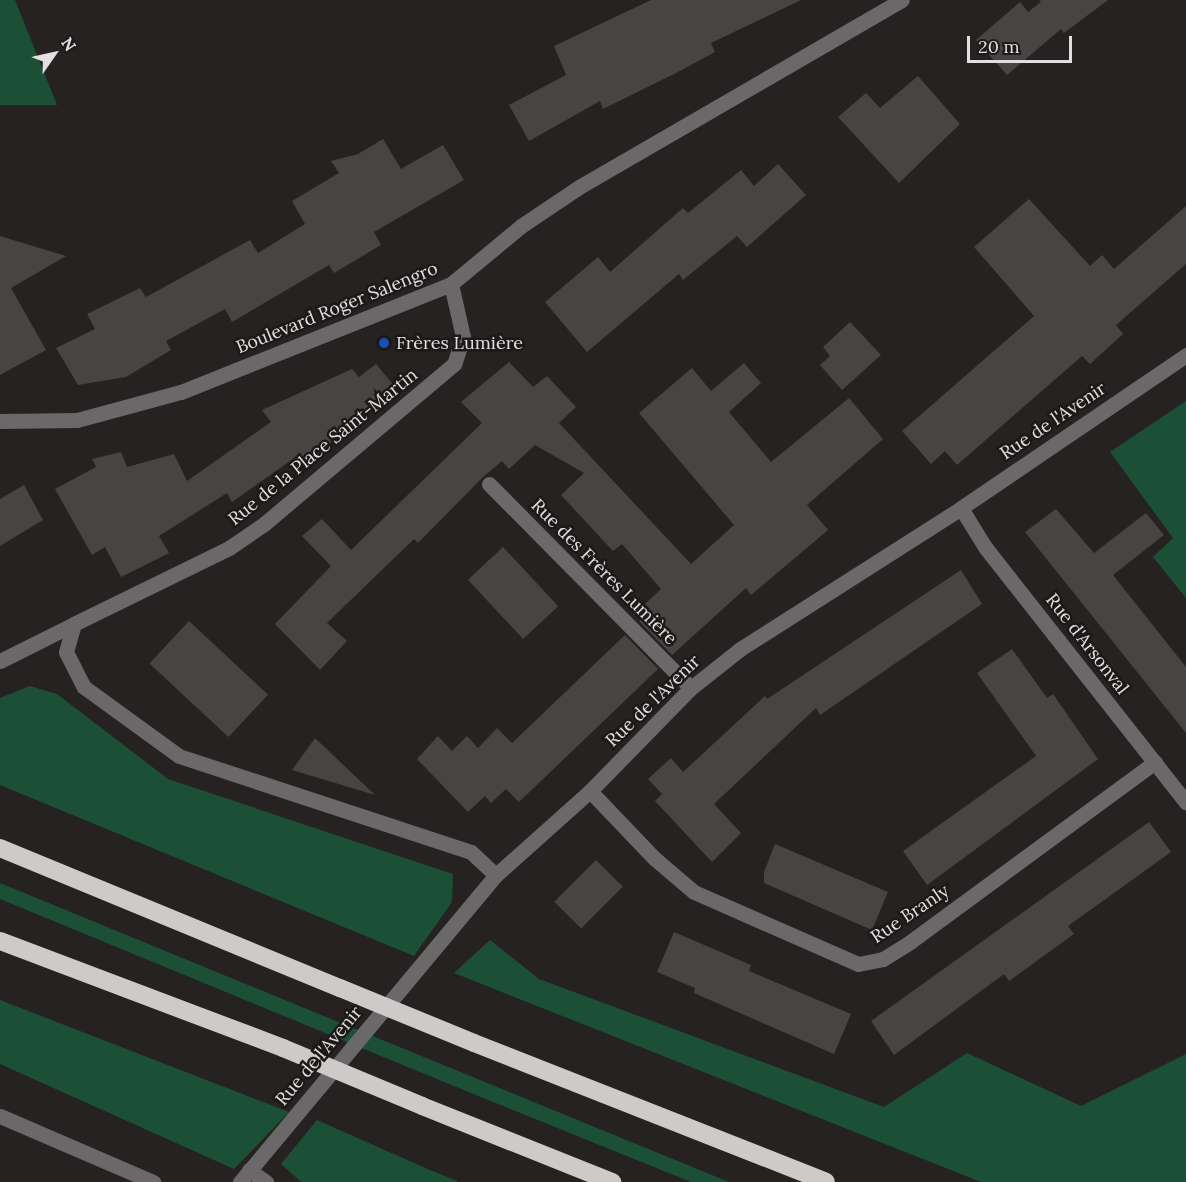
<!DOCTYPE html>
<html>
<head>
<meta charset="utf-8">
<style>
	body { margin:0 }
	#map { position:relative; width:1186px; height:1182px; overflow:hidden; background:#252221; font-family:Lora,serif }
	div>[style] { position:absolute }
	[style*='--x'] { left:calc(var(--x)*1px); top:calc(var(--y)*1px); width:calc(var(--w)*1px); rotate:calc(var(--a)*1deg) }
	.green>* { inset:0; background:#1b5036 }
	.building>* { inset:0; background:#474543; transform-origin:0 0 }
	.minor>* { height:15px; margin:-7.5px; padding:0 7.5px; transform-origin:7.5px; border-radius:7.5px; background:#6a6868 }
	.highway>* { height:18px; margin:-9px; padding:0 9px; transform-origin:9px; border-radius:9px; background:#cecaca }
	.highway-bridge>* { height:18px; margin:-9px; padding:0 9px; transform-origin:9px; border-radius:9px; background:#cecaca }
	.dots>* { width:16px; height:16px; translate:-50% -50%; box-sizing:border-box; border:3px solid #1c1918; border-radius:50% }
	span { translate:-50% -50%; white-space:nowrap; text-align:center; line-height:1.15; -webkit-text-stroke:5px #1c1918; paint-order:stroke }
	.street-label { font-size:18px; color:#e1dfdf }
	.poi-label { font-size:18px; color:#e1dfdf }
	.left { translate:0 -50%; text-align:left }
	.north { position:absolute; left:24px; top:24px; width:60px; height:60px; -webkit-text-stroke:4px #1c1918; paint-order:stroke; rotate:56deg; font-size:16px; font-weight:700; line-height:24px; text-align:center; color:#e1dfdf }
	.north::after { content:''; display:block; margin:auto; width:21px; height:27px; background:#e1dfdf; clip-path:polygon(50% 0,100% 100%,50% 72%,0 100%) }
	.scale { position:absolute; left:967px; top:36px; width:105px; height:27px; box-sizing:border-box; border:3px solid #e1dfdf; border-top:0; padding-left:8px; font-size:18px; line-height:21px; white-space:nowrap; color:#e1dfdf; -webkit-text-stroke:4px #1c1918; paint-order:stroke }
</style>
</head>
<body>
<div id="map">
	<div class="green">
		<div style="clip-path:polygon(0 0,15px 0,57px 105px,0 105px)"></div>
		<div style="clip-path:polygon(1186px 401px,1186px 598px,1153px 557px,1173px 538px,1110px 452px)"></div>
		<div style="clip-path:polygon(30px 686px,57px 694px,168px 779px,453px 874px,452px 902px,414px 956px,0 785px,0 698px)"></div>
		<div style="clip-path:polygon(0 883px,297px 1005px,729px 1182px,691px 1182px,466px 1091px,0 899px)"></div>
		<div style="clip-path:polygon(490px 940px,539px 979px,884px 1107px,967px 1053px,1081px 1106px,1186px 1054px,1186px 1182px,981px 1182px,454px 973px)"></div>
		<div style="clip-path:polygon(0 1000px,289px 1112px,234px 1169px,0 1064px)"></div>
		<div style="clip-path:polygon(317px 1120px,423px 1167px,459px 1182px,301px 1182px,281px 1164px)"></div>
	</div>
	<div class="building">
		<div style="clip-path:polygon(651px 0,801px 0,711px 43px,715px 52px,680px 71px,603px 109px,600px 101px,529px 141px,509px 105px,566px 75px,554px 46px)"></div>
		<div style="clip-path:polygon(1039px 0,1108px 0,1064px 33px,1061px 29px,1007px 75px,976px 40px,1020px 2px,1028px 12px,1041px 2px)"></div>
		<div style="clip-path:polygon(918px 76px,960px 124px,899px 183px,838px 117px,866px 93px,880px 108px)"></div>
		<div style="clip-path:polygon(383px 139px,401px 169px,443px 145px,464px 180px,374px 232px,381px 245px,334px 273px,329px 265px,232px 322px,225px 309px,166px 341px,171px 350px,126px 377px,78px 385px,56px 348px,95px 329px,87px 314px,140px 288px,146px 297px,250px 240px,258px 253px,305px 224px,292px 201px,339px 173px,331px 161px,358px 154px)"></div>
		<div style="clip-path:polygon(778px 164px,806px 195px,747px 247px,737px 236px,683px 280px,679px 274px,587px 352px,545px 302px,598px 257px,610px 272px,683px 208px,688px 213px,741px 170px,754px 186px)"></div>
		<div style="clip-path:polygon(1029px 199px,1090px 266px,1102px 255px,1114px 269px,1186px 206px,1186px 264px,1116px 325px,1123px 334px,1090px 364px,1082px 356px,957px 465px,945px 451px,931px 464px,902px 431px,1034px 316px,974px 247px)"></div>
		<div style="clip-path:polygon(0 236px,66px 256px,11px 288px,46px 350px,0 375px)"></div>
		<div style="clip-path:polygon(850px 322px,881px 355px,842px 390px,820px 365px,830px 356px,823px 347px)"></div>
		<div style="clip-path:polygon(509px 362px,533px 387px,547px 376px,576px 407px,559px 423px,691px 564px,734px 525px,639px 413px,692px 368px,711px 391px,744px 363px,761px 383px,729px 412px,771px 462px,849px 398px,883px 439px,807px 505px,828px 530px,751px 595px,746px 588px,672px 655px,639px 621px,651px 610px,645px 604px,661px 589px,622px 544px,613px 551px,561px 495px,584px 473px,535px 445px,509px 469px,502px 461px,483px 477px,418px 543px,414px 539px,327px 623px,347px 641px,320px 670px,275px 624px,331px 566px,302px 536px,322px 519px,351px 550px,482px 423px,461px 402px)"></div>
		<div style="clip-path:polygon(376px 364px,396px 388px,304px 466px,297px 456px,232px 502px,227px 493px,159px 536px,169px 553px,121px 577px,105px 547px,92px 555px,55px 489px,96px 467px,92px 459px,121px 452px,127px 467px,174px 454px,187px 481px,271px 422px,262px 410px,352px 369px,359px 377px)"></div>
		<div style="clip-path:polygon(24px 485px,43px 520px,0 546px,0 499px)"></div>
		<div style="clip-path:polygon(1056px 509px,1094px 553px,1146px 513px,1164px 535px,1113px 575px,1186px 667px,1186px 733px,1025px 532px)"></div>
		<div style="left:503px;top:547px;width:81px;height:48px;rotate:47deg"></div>
		<div style="clip-path:polygon(961px 570px,982px 604px,820px 715px,816px 708px,714px 804px,741px 833px,712px 862px,655px 801px,662px 794px,648px 779px,671px 758px,683px 772px,765px 696px,767px 699px)"></div>
		<div style="left:189px;top:621px;width:108px;height:58px;rotate:43deg"></div>
		<div style="clip-path:polygon(625px 635px,658px 669px,519px 802px,506px 789px,491px 803px,485px 796px,468px 812px,417px 759px,438px 736px,452px 751px,467px 736px,478px 748px,497px 728px,512px 743px)"></div>
		<div style="clip-path:polygon(1012px 649px,1047px 698px,1053px 694px,1098px 759px,927px 885px,903px 851px,1036px 756px,977px 673px)"></div>
		<div style="clip-path:polygon(315px 738px,375px 795px,292px 770px)"></div>
		<div style="clip-path:polygon(1149px 822px,1171px 852px,1068px 926px,1074px 934px,1009px 981px,1004px 974px,894px 1055px,871px 1021px)"></div>
		<div style="clip-path:polygon(775px 844px,888px 892px,872px 930px,764px 883px,764px 872px)"></div>
		<div style="left:596px;top:860px;width:38px;height:59px;rotate:45deg"></div>
		<div style="clip-path:polygon(674px 932px,751px 965px,749px 971px,851px 1014px,834px 1054px,694px 993px,695px 988px,657px 972px)"></div>
	</div>
	<div class="minor">
		<div style="--x:451;--y:284;--w:54;--a:77.2"></div>
		<div style="--x:463;--y:337;--w:28;--a:108"></div>
		<div style="--x:454;--y:364;--w:248;--a:139.9"></div>
		<div style="--x:264;--y:524;--w:42;--a:145.6"></div>
		<div style="--x:229;--y:548;--w:173;--a:153.9"></div>
		<div style="--x:74;--y:624;--w:29;--a:106"></div>
		<div style="--x:66;--y:652;--w:39;--a:63"></div>
		<div style="--x:84;--y:687;--w:117;--a:36"></div>
		<div style="--x:179;--y:756;--w:307;--a:18.2"></div>
		<div style="--x:471;--y:852;--w:34;--a:43"></div>
		<div style="--x:0;--y:421;--w:77;--a:-0.7"></div>
		<div style="--x:77;--y:420;--w:108;--a:-15.1"></div>
		<div style="--x:181;--y:392;--w:291;--a:-21.8"></div>
		<div style="--x:451;--y:284;--w:91;--a:-39.6"></div>
		<div style="--x:521;--y:226;--w:70;--a:-33.9"></div>
		<div style="--x:579;--y:187;--w:373;--a:-30.1"></div>
		<div style="--x:489;--y:484;--w:287;--a:45.3"></div>
		<div style="--x:961;--y:508;--w:46;--a:58.4"></div>
		<div style="--x:985;--y:547;--w:325;--a:51.8"></div>
		<div style="--x:0;--y:661;--w:83;--a:-26.6"></div>
		<div style="--x:590;--y:791;--w:93;--a:46.3"></div>
		<div style="--x:654;--y:858;--w:52;--a:40.4"></div>
		<div style="--x:694;--y:892;--w:179;--a:23.7"></div>
		<div style="--x:858;--y:964;--w:25;--a:-11"></div>
		<div style="--x:883;--y:959;--w:32;--a:-32"></div>
		<div style="--x:910;--y:942;--w:304;--a:-36.3"></div>
		<div style="--x:0;--y:1116;--w:167;--a:23.3"></div>
		<div style="--x:249;--y:1170;--w:21;--a:35"></div>
		<div style="--x:240;--y:1182;--w:400;--a:-50.2"></div>
		<div style="--x:496;--y:875;--w:126;--a:-41.8"></div>
		<div style="--x:590;--y:791;--w:144;--a:-45.6"></div>
		<div style="--x:691;--y:688;--w:63;--a:-38.5"></div>
		<div style="--x:740;--y:649;--w:262;--a:-32.5"></div>
		<div style="--x:961;--y:508;--w:272;--a:-34.2"></div>
	</div>
	<div class="highway">
		<div style="--x:0;--y:848;--w:368;--a:22.4"></div>
		<div style="--x:0;--y:941;--w:303;--a:20.7"></div>
		<div style="--x:474;--y:1043;--w:378;--a:21.5"></div>
		<div style="--x:422;--y:1106;--w:205;--a:21.8"></div>
	</div>
	<div class="highway-bridge">
		<div style="--x:340;--y:988;--w:145;--a:22.3"></div>
		<div style="--x:283;--y:1048;--w:151;--a:22.6"></div>
	</div>
	<div class="dots">
		<div style="left:384px;top:343px;background:#1a4fb4"></div>
	</div>
	<div class="street-label">
		<span style="left:337px;top:308px;rotate:-22deg">Boulevard Roger Salengro</span>
		<span style="left:1053px;top:421px;rotate:-34deg">Rue de l'Avenir</span>
		<span style="left:323px;top:447px;rotate:-39deg">Rue de la Place Saint-Martin</span>
		<span style="left:604px;top:572px;rotate:45deg">Rue des Frères Lumière</span>
		<span style="left:1087px;top:644px;rotate:52deg">Rue d'Arsonval</span>
		<span style="left:653px;top:701px;rotate:-44deg">Rue de l'Avenir</span>
		<span style="left:910px;top:914px;rotate:-34deg">Rue Branly</span>
		<span style="left:319px;top:1056px;rotate:-50deg">Rue de l'Avenir</span>
	</div>
	<div class="poi-label">
		<span class="left" style="left:396px;top:343px">Frères Lumière</span>
	</div>
	<div class="north">N</div>
	<div class="scale">20 m</div>
</div>
</body>
</html>
